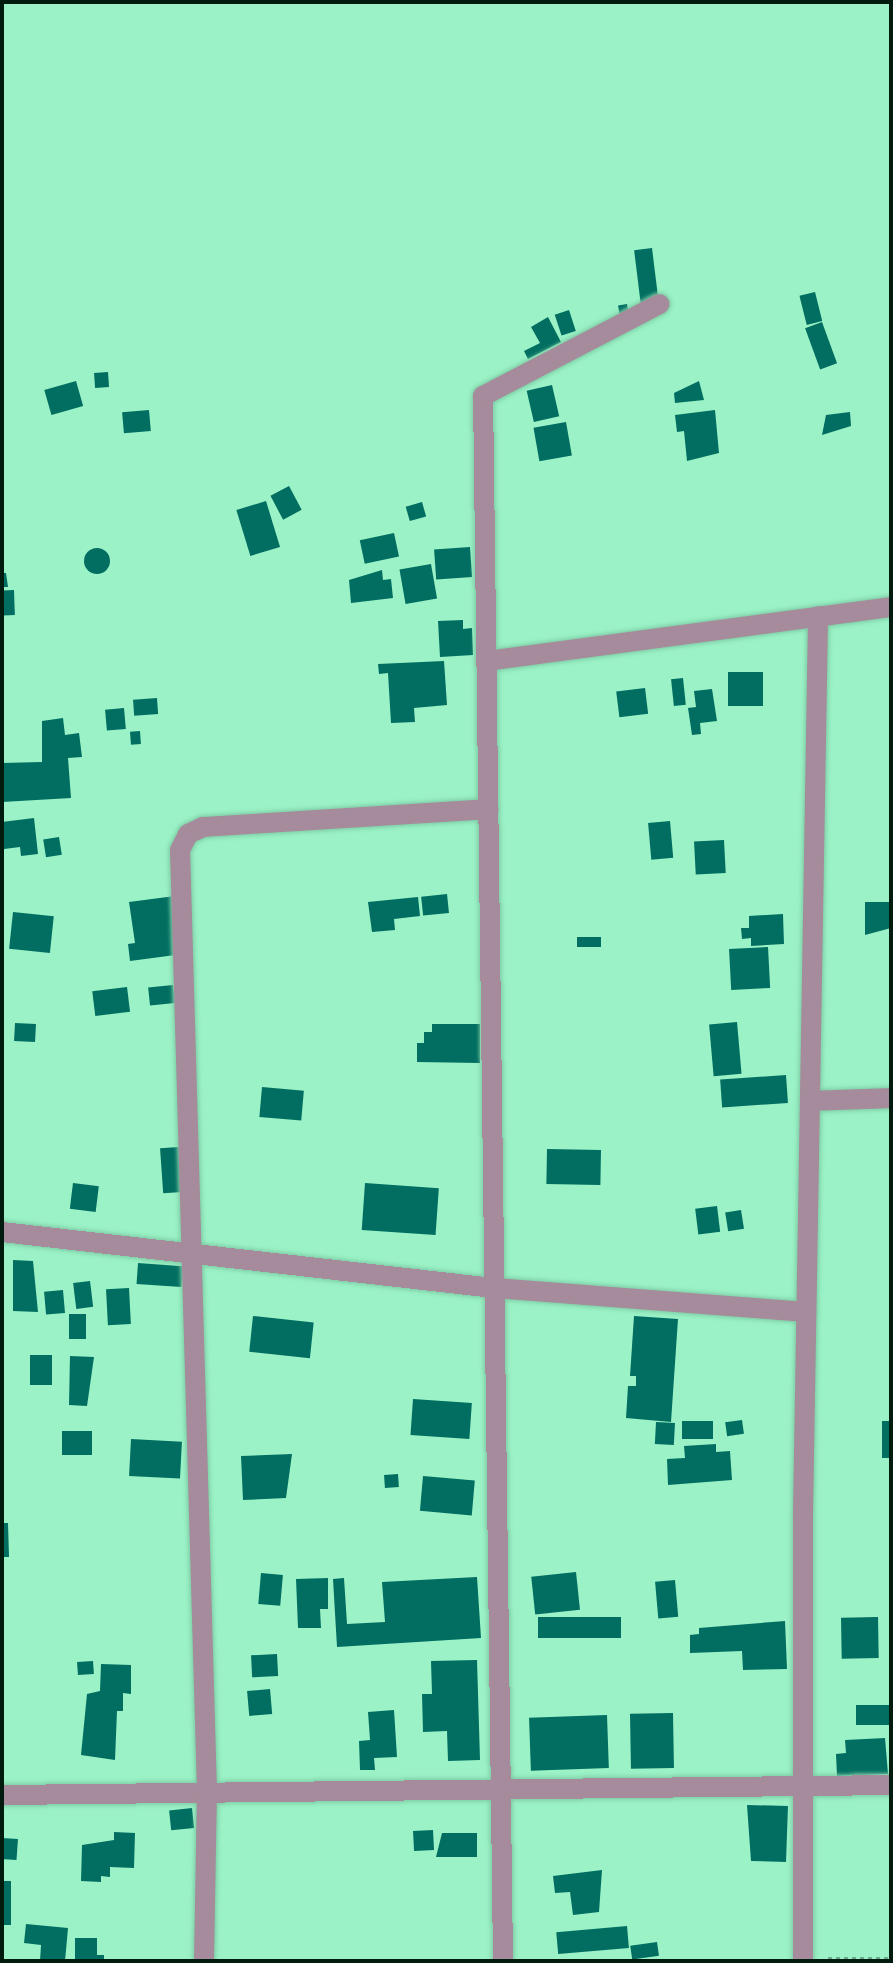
<!DOCTYPE html>
<html>
<head>
<meta charset="utf-8">
<style>
	body { margin:0 }
	#map { position:relative; width:893px; height:1963px; overflow:hidden; background:#9bf2c6; font-family:Lato,sans-serif }
	div>[style] { position:absolute }
	[style*='--x'] { left:calc(var(--x)*1px); top:calc(var(--y)*1px); width:calc(var(--w)*1px); rotate:calc(var(--a)*1deg) }
	.building>* { inset:0; background:#016e61; transform-origin:0 0 }
	.round { border-radius:50% }
	.path>* { height:5px; margin-top:-2.5px; transform-origin:0; background:repeating-linear-gradient(90deg,#68ab8a 0 4px,transparent 0 8px) }
	.roads { filter:drop-shadow(0 0 2px #7fcba5) drop-shadow(0 0 2px #7fcba5) }
	.minor>* { height:20px; margin:-10px; padding:0 10px; transform-origin:10px; border-radius:10px; background:#a58b9b }
	span { translate:-50% -50%; white-space:nowrap; text-align:center; line-height:1.15; -webkit-text-stroke:8px #f7fffa; paint-order:stroke }
	.frame { position:absolute; inset:0; border:4px solid #011b0f; pointer-events:none }
</style>
</head>
<body>
<div id="map">
	<div class="building">
		<div style="left:652px;top:248px;width:54px;height:18px;rotate:83deg"></div>
		<div style="left:815px;top:292px;width:30px;height:16px;rotate:76deg"></div>
		<div style="left:627px;top:304px;width:13px;height:9px;rotate:81deg"></div>
		<div style="left:569px;top:310px;width:22px;height:15px;rotate:72deg"></div>
		<div style="clip-path:polygon(548px 317px,561px 342px,528px 359px,524px 351px,540px 343px,531px 327px)"></div>
		<div style="left:822px;top:322px;width:44px;height:18px;rotate:70deg"></div>
		<div style="left:108px;top:372px;width:15px;height:14px;rotate:86deg"></div>
		<div style="left:76px;top:381px;width:26px;height:33px;rotate:74deg"></div>
		<div style="clip-path:polygon(699px 381px,704px 400px,675px 403px,674px 393px)"></div>
		<div style="left:552px;top:385px;width:32px;height:26px;rotate:77deg"></div>
		<div style="left:149px;top:410px;width:21px;height:27px;rotate:85deg"></div>
		<div style="clip-path:polygon(715px 410px,719px 453px,687px 461px,684px 431px,677px 432px,675px 415px)"></div>
		<div style="clip-path:polygon(850px 412px,851px 426px,822px 435px,826px 415px)"></div>
		<div style="left:566px;top:422px;width:34px;height:33px;rotate:80deg"></div>
		<div style="left:289px;top:486px;width:27px;height:21px;rotate:62deg"></div>
		<div style="left:266px;top:501px;width:48px;height:31px;rotate:73deg"></div>
		<div style="left:422px;top:502px;width:15px;height:17px;rotate:74deg"></div>
		<div style="left:394px;top:533px;width:24px;height:35px;rotate:78deg"></div>
		<div style="left:470px;top:547px;width:30px;height:36px;rotate:86deg"></div>
		<div class="round" style="left:84px;top:548px;width:26px;height:26px"></div>
		<div style="left:431px;top:564px;width:35px;height:32px;rotate:80deg"></div>
		<div style="clip-path:polygon(382px 570px,383px 580px,391px 579px,393px 598px,351px 603px,349px 580px)"></div>
		<div style="clip-path:polygon(2px 573px,6px 573px,8px 587px,2px 587px)"></div>
		<div style="left:14px;top:590px;width:25px;height:12px;rotate:88deg"></div>
		<div style="clip-path:polygon(463px 620px,463px 629px,472px 628px,473px 655px,440px 657px,438px 621px)"></div>
		<div style="clip-path:polygon(444px 661px,447px 705px,414px 708px,415px 722px,391px 723px,388px 673px,379px 674px,378px 664px)"></div>
		<div style="left:728px;top:672px;width:35px;height:34px"></div>
		<div style="left:683px;top:678px;width:27px;height:12px;rotate:84deg"></div>
		<div style="left:645px;top:688px;width:26px;height:29px;rotate:83deg"></div>
		<div style="clip-path:polygon(712px 689px,717px 721px,700px 723px,701px 734px,692px 735px,688px 708px,696px 707px,694px 691px)"></div>
		<div style="left:157px;top:698px;width:16px;height:24px;rotate:86deg"></div>
		<div style="left:124px;top:708px;width:21px;height:19px;rotate:85deg"></div>
		<div style="clip-path:polygon(63px 718px,65px 735px,79px 733px,82px 757px,68px 758px,71px 798px,2px 802px,2px 763px,42px 762px,42px 721px)"></div>
		<div style="left:140px;top:731px;width:13px;height:10px;rotate:86deg"></div>
		<div style="clip-path:polygon(34px 818px,38px 854px,21px 856px,20px 847px,4px 849px,2px 822px)"></div>
		<div style="left:670px;top:821px;width:37px;height:22px;rotate:85deg"></div>
		<div style="left:59px;top:837px;width:18px;height:16px;rotate:81deg"></div>
		<div style="left:724px;top:840px;width:33px;height:30px;rotate:87deg"></div>
		<div style="left:447px;top:894px;width:19px;height:26px;rotate:84deg"></div>
		<div style="clip-path:polygon(175px 896px,183px 954px,130px 961px,128px 944px,135px 943px,129px 902px)"></div>
		<div style="clip-path:polygon(418px 897px,420px 916px,394px 919px,395px 930px,372px 932px,368px 902px)"></div>
		<div style="clip-path:polygon(865px 902px,891px 902px,891px 928px,865px 935px)"></div>
		<div style="left:13px;top:912px;width:41px;height:37px;rotate:6deg"></div>
		<div style="clip-path:polygon(783px 914px,784px 944px,751px 946px,751px 938px,742px 939px,741px 928px,749px 928px,749px 916px)"></div>
		<div style="left:601px;top:937px;width:10px;height:24px;rotate:90deg"></div>
		<div style="left:768px;top:947px;width:41px;height:39px;rotate:87deg"></div>
		<div style="left:173px;top:985px;width:18px;height:25px;rotate:84deg"></div>
		<div style="left:127px;top:987px;width:25px;height:35px;rotate:83deg"></div>
		<div style="left:737px;top:1022px;width:52px;height:28px;rotate:85deg"></div>
		<div style="left:15px;top:1023px;width:21px;height:18px;rotate:3deg"></div>
		<div style="clip-path:polygon(432px 1024px,480px 1024px,480px 1063px,417px 1062px,417px 1043px,424px 1043px,424px 1032px,432px 1032px)"></div>
		<div style="left:786px;top:1075px;width:28px;height:66px;rotate:86deg"></div>
		<div style="left:262px;top:1087px;width:42px;height:30px;rotate:5deg"></div>
		<div style="left:179px;top:1147px;width:45px;height:19px;rotate:86deg"></div>
		<div style="left:547px;top:1149px;width:54px;height:35px;rotate:1deg"></div>
		<div style="left:73px;top:1183px;width:26px;height:26px;rotate:7deg"></div>
		<div style="left:365px;top:1183px;width:74px;height:47px;rotate:4deg"></div>
		<div style="left:717px;top:1206px;width:26px;height:22px;rotate:83deg"></div>
		<div style="left:741px;top:1210px;width:19px;height:16px;rotate:81deg"></div>
		<div style="clip-path:polygon(13px 1260px,33px 1261px,38px 1312px,13px 1311px)"></div>
		<div style="left:138px;top:1263px;width:45px;height:21px;rotate:4deg"></div>
		<div style="left:90px;top:1281px;width:26px;height:17px;rotate:83deg"></div>
		<div style="left:129px;top:1288px;width:36px;height:23px;rotate:87deg"></div>
		<div style="left:63px;top:1290px;width:23px;height:19px;rotate:85deg"></div>
		<div style="left:69px;top:1314px;width:17px;height:25px"></div>
		<div style="left:253px;top:1316px;width:61px;height:36px;rotate:6deg"></div>
		<div style="clip-path:polygon(634px 1316px,678px 1319px,671px 1422px,626px 1418px,628px 1386px,636px 1386px,636px 1376px,630px 1376px)"></div>
		<div style="left:30px;top:1355px;width:22px;height:30px"></div>
		<div style="clip-path:polygon(70px 1356px,94px 1357px,87px 1406px,69px 1405px)"></div>
		<div style="left:413px;top:1399px;width:59px;height:36px;rotate:4deg"></div>
		<div style="left:742px;top:1420px;width:14px;height:17px;rotate:82deg"></div>
		<div style="left:713px;top:1421px;width:18px;height:31px;rotate:90deg"></div>
		<div style="left:882px;top:1421px;width:9px;height:37px"></div>
		<div style="left:656px;top:1422px;width:19px;height:22px;rotate:3deg"></div>
		<div style="left:92px;top:1431px;width:24px;height:30px;rotate:90deg"></div>
		<div style="left:131px;top:1439px;width:51px;height:37px;rotate:3deg"></div>
		<div style="clip-path:polygon(716px 1444px,716px 1452px,730px 1451px,732px 1480px,668px 1485px,667px 1459px,685px 1458px,684px 1446px)"></div>
		<div style="clip-path:polygon(292px 1454px,286px 1498px,243px 1500px,241px 1456px)"></div>
		<div style="left:398px;top:1474px;width:13px;height:14px;rotate:86deg"></div>
		<div style="left:423px;top:1476px;width:52px;height:35px;rotate:5deg"></div>
		<div style="clip-path:polygon(2px 1523px,8px 1523px,9px 1557px,2px 1557px)"></div>
		<div style="left:576px;top:1572px;width:38px;height:45px;rotate:84deg"></div>
		<div style="left:261px;top:1573px;width:22px;height:31px;rotate:5deg"></div>
		<div style="clip-path:polygon(477px 1577px,481px 1638px,337px 1647px,333px 1579px,344px 1578px,347px 1624px,385px 1622px,382px 1582px)"></div>
		<div style="clip-path:polygon(328px 1578px,328px 1609px,320px 1609px,321px 1628px,298px 1628px,296px 1579px)"></div>
		<div style="left:675px;top:1580px;width:37px;height:20px;rotate:85deg"></div>
		<div style="left:538px;top:1617px;width:83px;height:21px"></div>
		<div style="left:878px;top:1617px;width:41px;height:37px;rotate:89deg"></div>
		<div style="clip-path:polygon(785px 1621px,787px 1669px,743px 1670px,742px 1651px,690px 1653px,690px 1635px,699px 1634px,699px 1628px)"></div>
		<div style="left:277px;top:1654px;width:22px;height:26px;rotate:87deg"></div>
		<div style="clip-path:polygon(477px 1660px,480px 1760px,448px 1761px,447px 1731px,423px 1732px,422px 1694px,432px 1694px,431px 1661px)"></div>
		<div style="left:93px;top:1661px;width:13px;height:16px;rotate:86deg"></div>
		<div style="clip-path:polygon(101px 1664px,131px 1665px,131px 1694px,123px 1693px,123px 1711px,117px 1711px,115px 1760px,81px 1755px,87px 1694px,100px 1691px)"></div>
		<div style="left:270px;top:1689px;width:25px;height:23px;rotate:85deg"></div>
		<div style="left:891px;top:1705px;width:20px;height:35px;rotate:90deg"></div>
		<div style="clip-path:polygon(394px 1710px,397px 1757px,374px 1758px,375px 1770px,360px 1770px,359px 1741px,370px 1740px,368px 1712px)"></div>
		<div style="left:673px;top:1713px;width:55px;height:43px;rotate:89deg"></div>
		<div style="left:607px;top:1715px;width:53px;height:78px;rotate:88deg"></div>
		<div style="clip-path:polygon(885px 1738px,888px 1774px,837px 1776px,836px 1754px,846px 1753px,845px 1740px)"></div>
		<div style="clip-path:polygon(747px 1805px,788px 1806px,786px 1862px,751px 1861px)"></div>
		<div style="left:192px;top:1808px;width:20px;height:23px;rotate:84deg"></div>
		<div style="left:433px;top:1830px;width:20px;height:20px;rotate:87deg"></div>
		<div style="clip-path:polygon(114px 1832px,135px 1833px,134px 1868px,110px 1867px,110px 1877px,101px 1876px,101px 1882px,81px 1881px,82px 1845px,114px 1840px)"></div>
		<div style="clip-path:polygon(442px 1833px,477px 1833px,477px 1857px,436px 1857px)"></div>
		<div style="left:2px;top:1838px;width:16px;height:21px;rotate:4deg"></div>
		<div style="clip-path:polygon(602px 1870px,599px 1912px,573px 1915px,570px 1892px,555px 1893px,553px 1876px)"></div>
		<div style="left:2px;top:1881px;width:9px;height:44px"></div>
		<div style="clip-path:polygon(26px 1924px,68px 1928px,65px 1961px,40px 1961px,41px 1945px,24px 1943px)"></div>
		<div style="left:627px;top:1926px;width:22px;height:71px;rotate:85deg"></div>
		<div style="clip-path:polygon(75px 1938px,97px 1938px,97px 1955px,104px 1955px,104px 1961px,75px 1961px)"></div>
		<div style="left:657px;top:1942px;width:14px;height:27px;rotate:82deg"></div>
	</div>
	<div class="path">
		<div style="--x:828;--y:1959;--w:63;--a:0"></div>
	</div>
	<div class="roads">
		<div class="minor">
			<div style="--x:486;--y:661;--w:409;--a:-7.6"></div>
			<div style="--x:810;--y:1101;--w:81;--a:-2.1"></div>
			<div style="--x:2;--y:1232;--w:496;--a:6.5"></div>
			<div style="--x:495;--y:1288;--w:312;--a:4.4"></div>
			<div style="--x:2;--y:1795;--w:889;--a:-0.64"></div>
			<div style="--x:204;--y:1961;--w:169;--a:-89"></div>
			<div style="--x:207;--y:1792;--w:942;--a:-91.64"></div>
			<div style="--x:180;--y:850;--w:18;--a:-63"></div>
			<div style="--x:188;--y:834;--w:17;--a:-25"></div>
			<div style="--x:203;--y:827;--w:286;--a:-3.6"></div>
			<div style="--x:503;--y:1961;--w:1565;--a:-90.73"></div>
			<div style="--x:483;--y:396;--w:199;--a:-27.5"></div>
			<div style="--x:803;--y:1961;--w:447;--a:-90"></div>
			<div style="--x:803;--y:1514;--w:898;--a:-89.04"></div>
		</div>
	</div>
	<div class="frame"></div>
</div>
</body>
</html>
